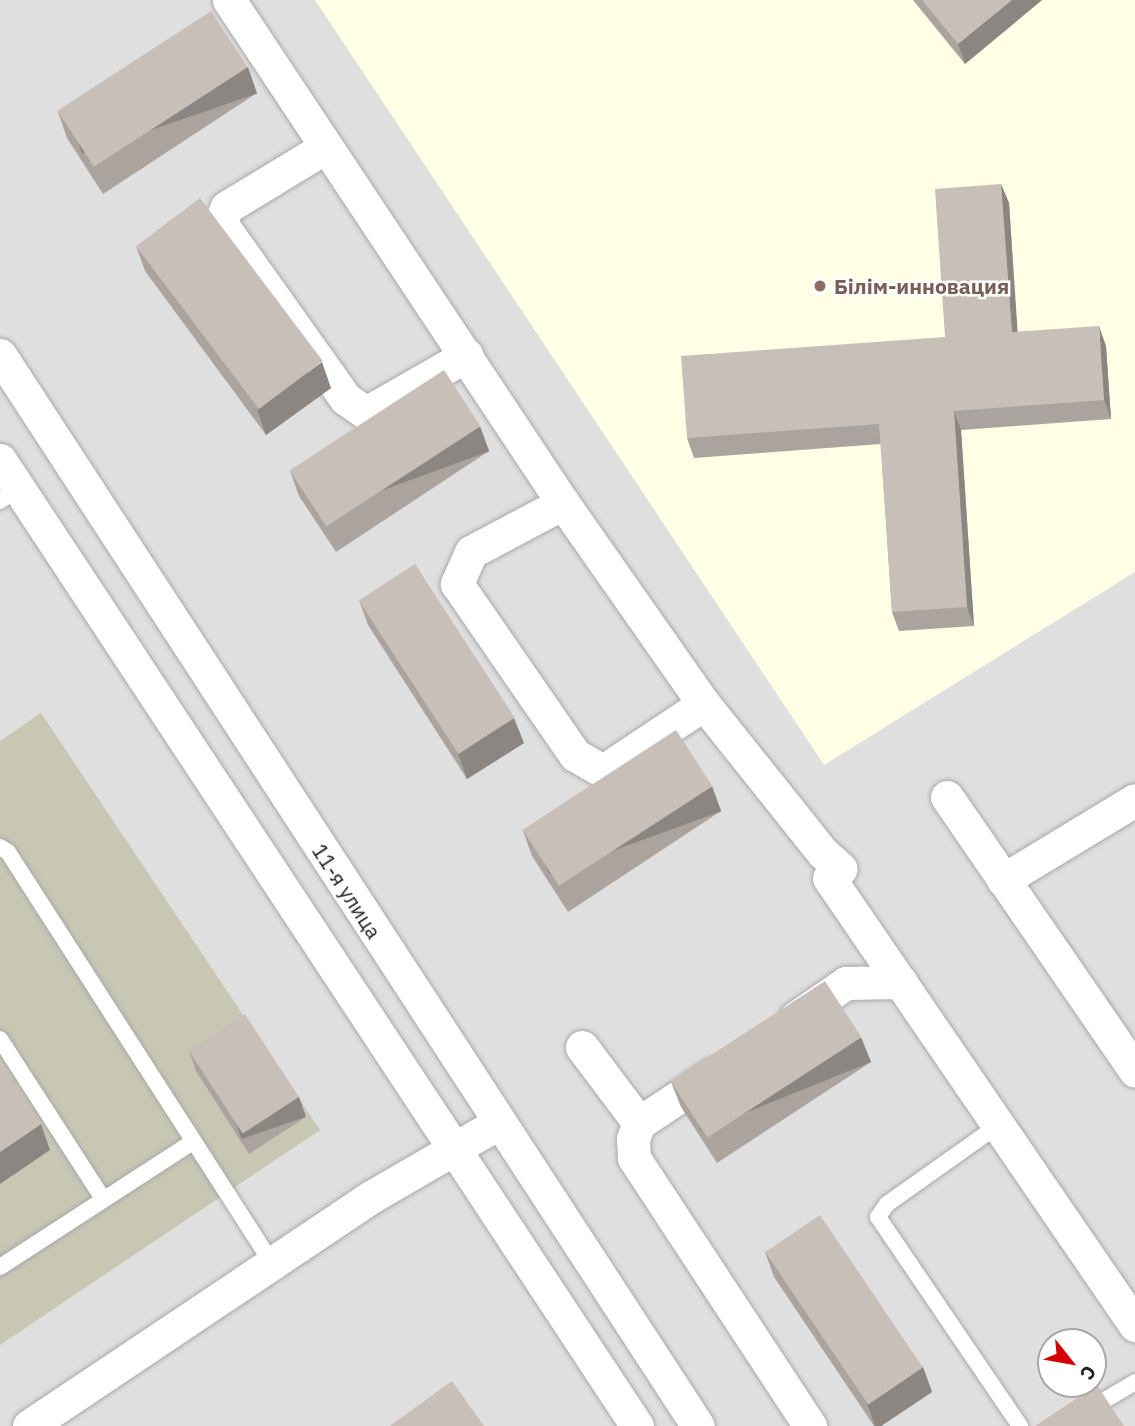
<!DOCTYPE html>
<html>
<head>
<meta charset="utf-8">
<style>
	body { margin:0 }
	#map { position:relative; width:1135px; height:1426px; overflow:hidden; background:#f2efe9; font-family:"IBM Plex Sans",sans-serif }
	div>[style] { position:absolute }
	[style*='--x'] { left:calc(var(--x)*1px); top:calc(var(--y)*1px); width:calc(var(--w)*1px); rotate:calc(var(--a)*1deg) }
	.residential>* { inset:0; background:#e0dfdf }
	.education>* { inset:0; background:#ffffe5 }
	.construction>* { inset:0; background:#c7c7b4 }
	.roads { filter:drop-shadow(0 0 2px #a9a9a9) drop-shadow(0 0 2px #a9a9a9) }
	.lane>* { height:16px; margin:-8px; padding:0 8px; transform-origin:8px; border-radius:8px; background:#fff }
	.street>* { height:33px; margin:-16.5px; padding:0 16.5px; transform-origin:16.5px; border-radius:16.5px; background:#fff }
	.wall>* { inset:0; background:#aba49e }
	.shaded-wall>* { inset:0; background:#8b8681; transform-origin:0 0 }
	.building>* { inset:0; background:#c7bfb8; transform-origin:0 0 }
	.dots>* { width:19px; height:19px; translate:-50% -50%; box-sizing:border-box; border:4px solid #fff; border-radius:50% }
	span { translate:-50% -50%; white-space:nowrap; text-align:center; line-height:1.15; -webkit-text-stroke:5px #fff; paint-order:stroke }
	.education-label { font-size:21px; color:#785e54; font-weight:700 }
	.left { translate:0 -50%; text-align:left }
	.street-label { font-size:21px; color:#222 }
	.north { position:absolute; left:1037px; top:1328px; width:70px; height:70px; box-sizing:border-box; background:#fff; border:2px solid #a7a7a7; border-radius:50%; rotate:121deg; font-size:19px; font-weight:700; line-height:28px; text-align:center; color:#222 }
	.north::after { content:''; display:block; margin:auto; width:24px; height:32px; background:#d40000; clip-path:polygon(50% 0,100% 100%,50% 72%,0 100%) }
</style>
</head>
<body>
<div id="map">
	<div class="residential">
		<div style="clip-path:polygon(evenodd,0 0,861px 0,1135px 329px,1135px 1426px,0 1426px,0 0,1051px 1342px,1093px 1342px,1093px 1384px,1051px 1384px,1051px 1342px)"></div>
	</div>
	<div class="education">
		<div style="clip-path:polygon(315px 0,1135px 0,1135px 572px,824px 765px)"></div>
	</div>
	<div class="construction">
		<div style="clip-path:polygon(41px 713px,320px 1130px,0 1345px,0 741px)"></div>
	</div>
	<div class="roads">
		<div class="lane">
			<div style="--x:0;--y:501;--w:23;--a:-34"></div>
			<div style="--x:0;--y:847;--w:9;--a:32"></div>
			<div style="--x:8;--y:852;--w:488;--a:57.3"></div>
			<div style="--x:0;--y:1039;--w:190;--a:57.2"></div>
			<div style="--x:1000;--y:1124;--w:138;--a:144.7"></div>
			<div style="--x:887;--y:1204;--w:16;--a:125"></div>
			<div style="--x:878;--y:1217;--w:253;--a:55.8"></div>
			<div style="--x:0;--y:1267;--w:231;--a:-33"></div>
			<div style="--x:1061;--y:1426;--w:86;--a:-30.7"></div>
		</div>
		<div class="street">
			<div style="--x:229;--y:0;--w:604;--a:56.42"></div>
			<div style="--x:563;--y:503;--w:246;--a:55"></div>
			<div style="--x:704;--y:704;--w:189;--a:51.4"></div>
			<div style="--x:822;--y:852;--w:25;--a:42"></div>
			<div style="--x:324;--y:148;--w:114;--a:148.7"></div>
			<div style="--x:227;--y:207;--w:17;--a:115"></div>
			<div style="--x:220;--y:222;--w:217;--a:54.6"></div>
			<div style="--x:346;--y:399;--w:24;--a:35"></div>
			<div style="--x:366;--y:413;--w:116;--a:-29.9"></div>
			<div style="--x:0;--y:355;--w:1278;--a:56.91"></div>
			<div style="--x:0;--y:460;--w:1157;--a:56.6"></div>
			<div style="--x:563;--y:503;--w:104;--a:152"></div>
			<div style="--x:471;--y:552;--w:35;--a:114"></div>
			<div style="--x:457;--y:584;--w:208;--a:55.4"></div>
			<div style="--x:575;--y:755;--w:32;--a:30"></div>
			<div style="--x:603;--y:771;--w:121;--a:-33.6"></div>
			<div style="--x:947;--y:797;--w:332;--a:55.5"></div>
			<div style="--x:829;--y:878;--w:542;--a:55.61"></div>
			<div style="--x:1003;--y:880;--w:154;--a:-31.2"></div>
			<div style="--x:795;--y:1018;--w:62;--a:-34.5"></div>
			<div style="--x:846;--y:983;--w:55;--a:-1"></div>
			<div style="--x:582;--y:1047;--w:95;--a:53.1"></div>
			<div style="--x:713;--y:1074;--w:89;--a:146.5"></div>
			<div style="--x:639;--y:1123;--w:17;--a:111"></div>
			<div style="--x:633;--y:1139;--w:19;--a:87"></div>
			<div style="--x:634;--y:1158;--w:321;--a:56.7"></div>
			<div style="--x:29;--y:1426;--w:412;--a:-33.8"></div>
			<div style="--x:371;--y:1197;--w:146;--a:-30.1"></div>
		</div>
	</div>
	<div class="wall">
		<div style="clip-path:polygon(913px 0,1042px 0,965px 64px)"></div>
		<div style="clip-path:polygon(257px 93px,103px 194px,67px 138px,58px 112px)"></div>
		<div style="clip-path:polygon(1001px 184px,1009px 203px,1017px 332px,1106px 346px,1111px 419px,961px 430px,974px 626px,899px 631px,892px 612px,881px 444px,694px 458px,687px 438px,945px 337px)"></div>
		<div style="clip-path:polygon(136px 246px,331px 388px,266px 435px,145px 271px)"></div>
		<div style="clip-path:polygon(489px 451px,336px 552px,299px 496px,290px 471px)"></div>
		<div style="clip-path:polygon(359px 600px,524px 743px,467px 779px,368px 625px)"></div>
		<div style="clip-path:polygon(721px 811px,568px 912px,532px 856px,523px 831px)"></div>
		<div style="clip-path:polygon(189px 1051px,299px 1097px,306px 1117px,249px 1154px,196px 1071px)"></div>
		<div style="clip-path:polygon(871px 1062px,717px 1163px,681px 1107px,671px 1082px)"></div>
		<div style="clip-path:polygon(765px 1252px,923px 1367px,932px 1392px,881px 1426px,874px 1426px,774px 1277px)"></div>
	</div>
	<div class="shaded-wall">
		<div style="clip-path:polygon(1012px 0,1042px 0,965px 64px,958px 44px)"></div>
		<div style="left:248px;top:67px;width:28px;height:185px;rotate:71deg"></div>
		<div style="clip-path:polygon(1001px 184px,1009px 203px,1019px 352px,1012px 332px)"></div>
		<div style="clip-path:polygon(1099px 326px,1106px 346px,1111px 419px,1104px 400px)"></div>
		<div style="clip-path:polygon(322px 362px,331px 388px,266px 435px,257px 410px)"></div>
		<div style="clip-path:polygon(954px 411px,961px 430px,974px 626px,967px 607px)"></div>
		<div style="left:480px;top:426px;width:27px;height:183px;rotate:70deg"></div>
		<div style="clip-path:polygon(514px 718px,524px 743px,467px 779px,458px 754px)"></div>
		<div style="left:712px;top:786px;width:27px;height:183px;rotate:70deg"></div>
		<div style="left:861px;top:1037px;width:27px;height:183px;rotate:68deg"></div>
		<div style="left:299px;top:1097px;width:21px;height:68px;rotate:71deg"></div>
		<div style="clip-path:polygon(41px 1124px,50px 1150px,0 1184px,0 1152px)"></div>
		<div style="clip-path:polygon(923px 1367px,932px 1392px,881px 1426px,875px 1426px,867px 1404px)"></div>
	</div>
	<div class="building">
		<div style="clip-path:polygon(922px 0,1012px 0,958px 44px)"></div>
		<div style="left:211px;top:11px;width:67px;height:183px;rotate:57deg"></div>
		<div style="clip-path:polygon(1001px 184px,1012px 332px,1099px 326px,1104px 400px,954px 411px,967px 607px,892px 612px,879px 424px,687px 438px,681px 356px,945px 337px,935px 189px)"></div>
		<div style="left:200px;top:198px;width:204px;height:80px;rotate:53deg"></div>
		<div style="left:444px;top:370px;width:67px;height:184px;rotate:57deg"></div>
		<div style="left:415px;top:564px;width:183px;height:67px;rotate:57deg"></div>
		<div style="left:676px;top:730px;width:67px;height:183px;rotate:57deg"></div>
		<div style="left:825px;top:981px;width:67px;height:184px;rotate:57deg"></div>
		<div style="left:245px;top:1014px;width:99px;height:67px;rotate:57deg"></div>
		<div style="clip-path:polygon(0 1063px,41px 1124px,0 1152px)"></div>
		<div style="left:820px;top:1215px;width:184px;height:66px;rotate:56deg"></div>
		<div style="clip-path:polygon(452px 1381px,484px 1426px,390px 1426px)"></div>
		<div style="clip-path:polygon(1097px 1385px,1124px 1426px,1035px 1426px)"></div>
	</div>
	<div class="dots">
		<div style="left:820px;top:286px;background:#8d6e63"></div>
	</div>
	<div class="education-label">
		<span class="left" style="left:834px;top:286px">Білім-инновация</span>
	</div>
	<div class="street-label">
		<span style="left:347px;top:891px;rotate:57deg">11-я улица</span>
	</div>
	<div class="north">С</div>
</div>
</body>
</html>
